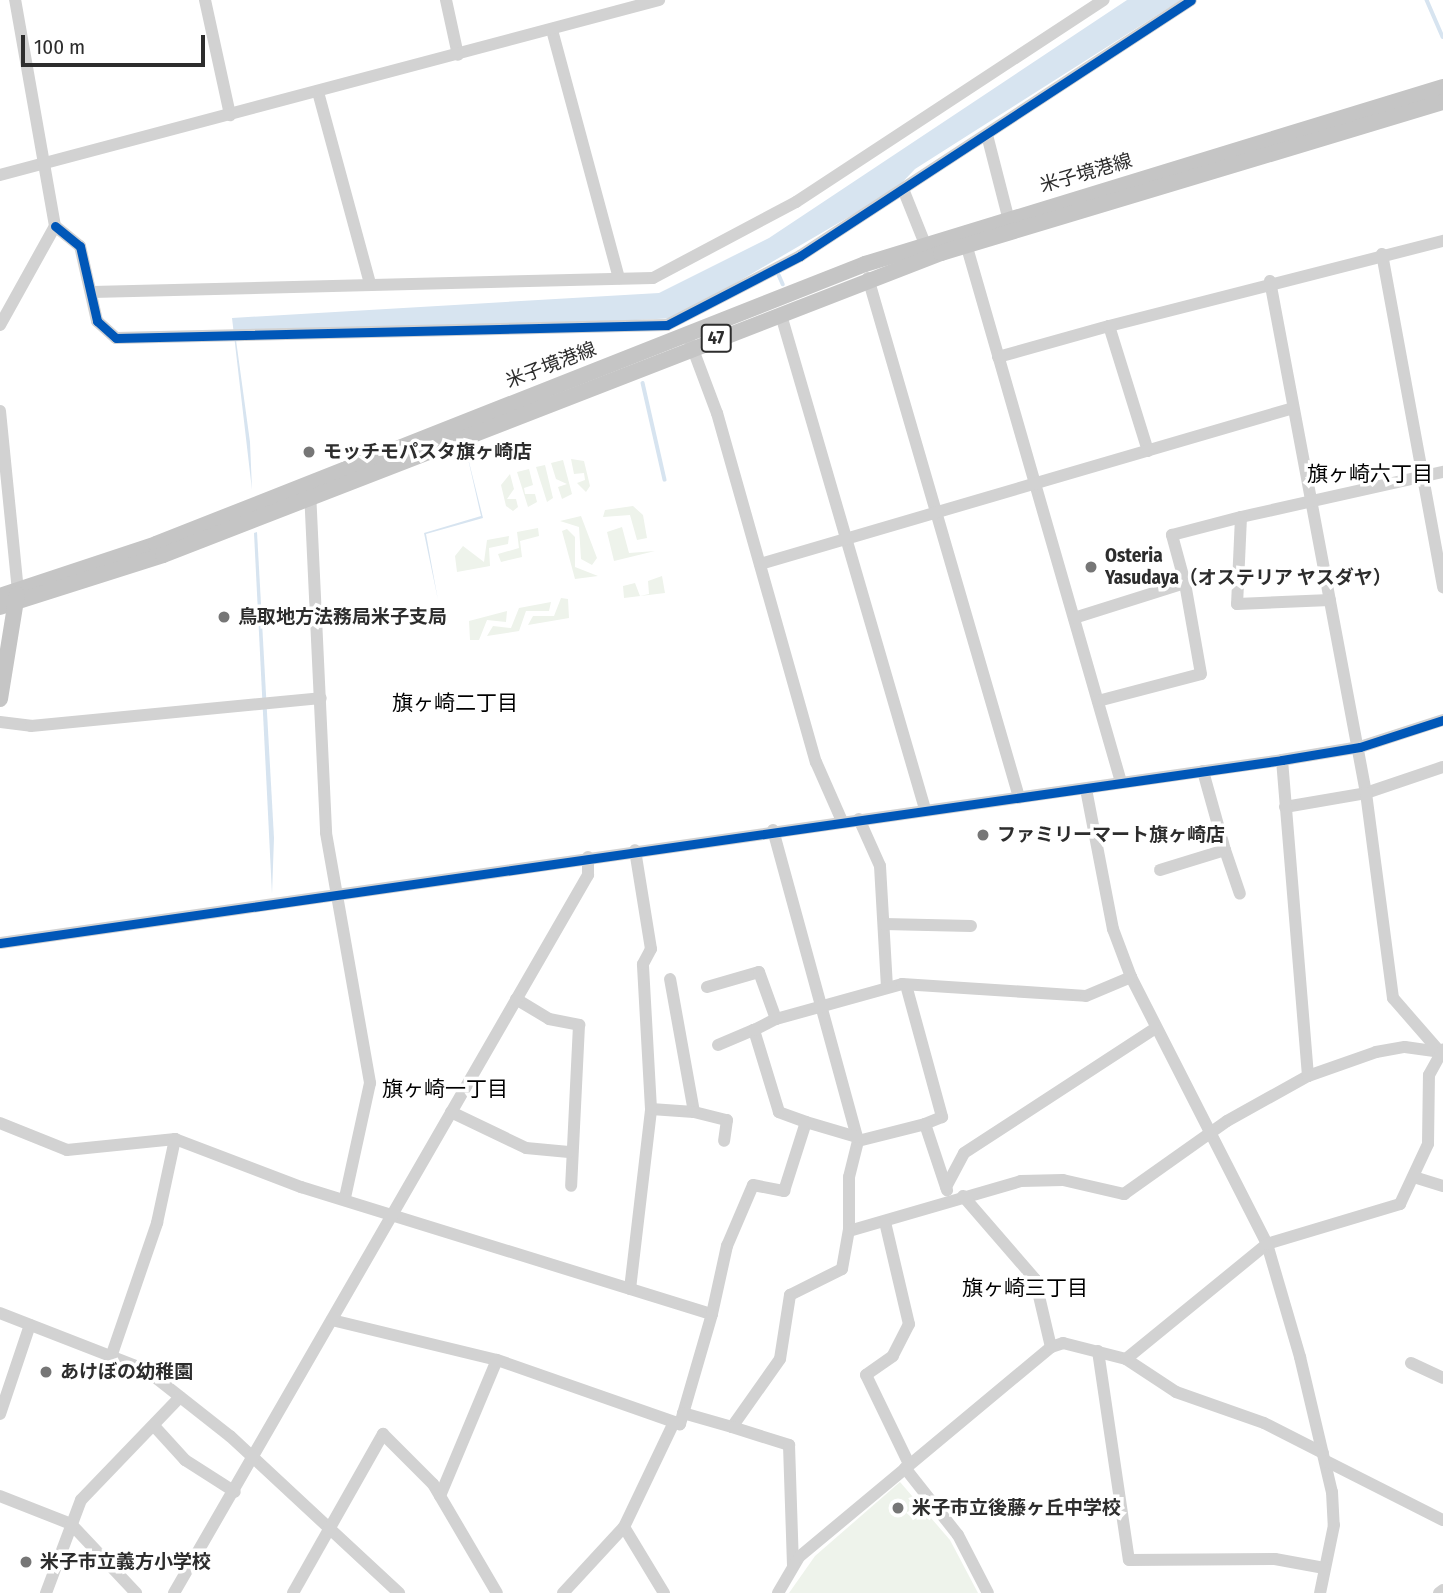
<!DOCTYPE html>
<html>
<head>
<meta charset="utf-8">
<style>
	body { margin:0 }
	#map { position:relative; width:1443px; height:1593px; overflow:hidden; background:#fff; font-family:"Fira Sans Condensed","Noto Sans JP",sans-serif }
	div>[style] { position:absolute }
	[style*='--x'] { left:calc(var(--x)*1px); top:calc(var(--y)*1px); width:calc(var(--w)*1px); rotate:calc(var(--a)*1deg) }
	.green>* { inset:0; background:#eef3eb }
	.water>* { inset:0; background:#d7e4f0 }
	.stream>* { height:3.5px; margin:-1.75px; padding:0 1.75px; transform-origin:1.75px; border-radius:1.75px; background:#d7e4f0 }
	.minor>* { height:12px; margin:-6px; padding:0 6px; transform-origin:6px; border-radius:6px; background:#d2d2d2 }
	.major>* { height:16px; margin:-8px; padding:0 8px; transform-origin:8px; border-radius:8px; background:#c5c5c5 }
	.cycleway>* { height:9px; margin:-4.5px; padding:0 4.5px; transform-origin:4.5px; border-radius:4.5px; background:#0057b8 }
	.dots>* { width:19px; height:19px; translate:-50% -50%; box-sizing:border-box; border:4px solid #fff; border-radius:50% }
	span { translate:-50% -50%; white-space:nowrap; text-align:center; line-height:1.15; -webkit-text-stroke:7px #fff; paint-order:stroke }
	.shield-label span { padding:2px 5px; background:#fff; border:2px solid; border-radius:5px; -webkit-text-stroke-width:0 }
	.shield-label { font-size:18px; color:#2d2d2d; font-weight:700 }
	.street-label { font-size:19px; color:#2d2d2d }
	.poi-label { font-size:19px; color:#2d2d2d; font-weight:700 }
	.left { translate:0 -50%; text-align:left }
	.neighbourhood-label { font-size:21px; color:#000 }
	.scale { position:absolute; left:21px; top:35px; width:184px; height:32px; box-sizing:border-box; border:4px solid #2d2d2d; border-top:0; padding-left:9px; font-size:21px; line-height:24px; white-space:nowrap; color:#2d2d2d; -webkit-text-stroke:5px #fff; paint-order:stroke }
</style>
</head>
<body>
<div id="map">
	<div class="green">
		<div style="clip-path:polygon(571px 459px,584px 461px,590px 486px,586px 492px,577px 483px,585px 480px,584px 473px,574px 474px)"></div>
		<div style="clip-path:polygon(563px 460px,572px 494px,562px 499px,558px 487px,567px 484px,556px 479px,551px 463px)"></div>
		<div style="clip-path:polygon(545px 465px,553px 498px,547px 502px,536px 467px)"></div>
		<div style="clip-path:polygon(529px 469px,533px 485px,524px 488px,525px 494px,535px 494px,537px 502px,528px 507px,517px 472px)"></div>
		<div style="clip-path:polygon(510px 474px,514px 489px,507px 499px,516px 499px,518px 507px,513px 511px,506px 506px,501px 485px)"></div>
		<div style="clip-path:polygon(633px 506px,643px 515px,647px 538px,637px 540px,630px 515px,603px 517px,605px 510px)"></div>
		<div style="clip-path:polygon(581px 516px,597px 558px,592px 565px,581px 559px,579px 527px,560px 521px)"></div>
		<div style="clip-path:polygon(622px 527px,629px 553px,655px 551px,614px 561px,607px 532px)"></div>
		<div style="clip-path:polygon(538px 528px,539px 536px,520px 541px,522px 557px,501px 562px,498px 554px,519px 548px,517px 532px)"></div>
		<div style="clip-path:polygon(567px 529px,575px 537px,575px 567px,598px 576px,575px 579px,562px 531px)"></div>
		<div style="clip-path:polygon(509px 536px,508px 544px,489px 548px,490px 566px,457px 572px,455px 556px,463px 546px,484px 562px,487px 540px)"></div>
		<div style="clip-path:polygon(662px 576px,665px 593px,624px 598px,623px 586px,635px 583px,640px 596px,649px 594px,648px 581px)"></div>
		<div style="clip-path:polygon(561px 598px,568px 599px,569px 618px,528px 625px,533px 616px,554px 616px)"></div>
		<div style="clip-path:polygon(551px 602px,549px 611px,526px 611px,519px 631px,487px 636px,493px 626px,511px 628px,519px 608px)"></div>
		<div style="clip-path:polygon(507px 611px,506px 622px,487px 620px,479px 640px,470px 640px,469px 621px)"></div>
		<div style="clip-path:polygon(900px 1482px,950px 1540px,978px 1593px,789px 1593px,815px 1556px)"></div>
	</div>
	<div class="water">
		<div style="clip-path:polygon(1127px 0,1181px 0,915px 169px,895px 190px,676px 318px,236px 340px,250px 442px,252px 490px,232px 318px,659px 293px,769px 238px)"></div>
		<div style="clip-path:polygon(466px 450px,483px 518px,426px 534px,438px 600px,424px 533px,481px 516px)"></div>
		<div style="clip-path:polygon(257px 532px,274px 838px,272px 894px,254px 533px)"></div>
	</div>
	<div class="stream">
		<div style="--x:1427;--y:0;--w:40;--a:66.6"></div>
		<div style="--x:779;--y:275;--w:10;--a:66"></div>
		<div style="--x:643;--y:383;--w:99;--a:77.2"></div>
	</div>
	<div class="minor">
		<div style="--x:205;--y:0;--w:118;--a:77.7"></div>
		<div style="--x:446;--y:0;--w:56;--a:77.7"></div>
		<div style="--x:552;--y:30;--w:257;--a:74.9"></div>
		<div style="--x:318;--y:92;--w:198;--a:74.8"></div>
		<div style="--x:987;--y:135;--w:85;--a:75.6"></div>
		<div style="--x:0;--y:175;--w:682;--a:-14.87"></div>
		<div style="--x:903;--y:189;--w:59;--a:68.2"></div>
		<div style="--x:55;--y:226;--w:32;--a:39"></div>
		<div style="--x:80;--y:246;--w:77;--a:77.2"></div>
		<div style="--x:97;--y:321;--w:25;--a:42"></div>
		<div style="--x:116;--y:338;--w:551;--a:-1.35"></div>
		<div style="--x:667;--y:325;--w:150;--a:-27.4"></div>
		<div style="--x:800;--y:256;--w:467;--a:-33.2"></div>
		<div style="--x:964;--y:237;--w:567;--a:73.93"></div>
		<div style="--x:1382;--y:254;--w:339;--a:79.6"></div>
		<div style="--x:868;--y:278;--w:541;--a:73.78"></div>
		<div style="--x:1270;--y:281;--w:521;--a:79.38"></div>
		<div style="--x:1366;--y:793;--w:81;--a:-18.7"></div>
		<div style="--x:92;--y:292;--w:561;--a:-1.43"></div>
		<div style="--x:653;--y:278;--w:162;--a:-28"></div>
		<div style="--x:796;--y:202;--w:368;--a:-33.3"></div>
		<div style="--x:781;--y:315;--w:515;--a:73.75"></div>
		<div style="--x:0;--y:325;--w:113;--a:-60.9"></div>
		<div style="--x:55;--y:226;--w:230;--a:-100"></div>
		<div style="--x:691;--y:344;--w:74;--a:69.4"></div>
		<div style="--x:717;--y:413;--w:363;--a:74.2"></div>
		<div style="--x:816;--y:762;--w:64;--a:66.2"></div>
		<div style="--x:998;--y:357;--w:115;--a:-15.6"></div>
		<div style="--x:0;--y:411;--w:182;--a:84.3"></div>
		<div style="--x:1148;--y:451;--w:131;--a:-107.3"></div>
		<div style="--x:1109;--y:326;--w:345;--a:-14.3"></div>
		<div style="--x:310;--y:491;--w:342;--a:87.3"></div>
		<div style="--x:326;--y:833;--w:254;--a:80"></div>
		<div style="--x:370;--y:1083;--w:118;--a:102.3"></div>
		<div style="--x:1241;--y:517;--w:207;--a:-12.6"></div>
		<div style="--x:760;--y:564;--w:555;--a:-16.31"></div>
		<div style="--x:1074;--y:618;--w:116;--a:-17.5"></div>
		<div style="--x:1185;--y:583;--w:50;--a:-105.2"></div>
		<div style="--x:1172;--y:535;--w:71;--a:-14.6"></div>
		<div style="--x:1241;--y:517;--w:87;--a:92.6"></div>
		<div style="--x:1237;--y:604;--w:93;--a:-2.5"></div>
		<div style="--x:1098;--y:701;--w:106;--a:-14.7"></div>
		<div style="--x:1201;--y:674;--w:92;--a:-100"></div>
		<div style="--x:0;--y:722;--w:31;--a:7"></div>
		<div style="--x:31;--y:726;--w:291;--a:-5.5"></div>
		<div style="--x:1086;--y:789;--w:143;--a:79.1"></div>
		<div style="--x:1113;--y:929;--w:51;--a:69.4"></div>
		<div style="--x:1131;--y:977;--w:300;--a:63"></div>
		<div style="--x:1267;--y:1244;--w:118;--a:73.7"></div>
		<div style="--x:1300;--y:1357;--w:139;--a:76.7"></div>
		<div style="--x:1332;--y:1492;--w:33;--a:87"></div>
		<div style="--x:1334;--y:1525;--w:69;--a:101.6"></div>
		<div style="--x:1285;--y:807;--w:82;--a:-9.8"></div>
		<div style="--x:1366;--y:793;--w:207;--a:82.5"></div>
		<div style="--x:1393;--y:998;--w:72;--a:49"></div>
		<div style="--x:859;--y:819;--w:51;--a:65.9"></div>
		<div style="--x:880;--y:866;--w:120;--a:86.7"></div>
		<div style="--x:773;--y:830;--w:322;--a:74.7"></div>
		<div style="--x:858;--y:1141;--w:37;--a:104"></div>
		<div style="--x:849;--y:1177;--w:54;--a:90"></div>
		<div style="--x:849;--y:1231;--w:179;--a:-16.2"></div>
		<div style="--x:1021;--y:1181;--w:42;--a:-1.4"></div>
		<div style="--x:1063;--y:1180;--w:63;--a:12.9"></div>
		<div style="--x:1124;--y:1194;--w:126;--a:-35.3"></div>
		<div style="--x:1227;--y:1121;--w:93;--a:-29.1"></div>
		<div style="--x:1308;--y:1076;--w:317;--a:-94.7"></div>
		<div style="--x:1225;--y:850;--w:46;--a:71.2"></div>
		<div style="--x:1160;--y:870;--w:68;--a:-17.1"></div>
		<div style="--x:1225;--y:850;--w:82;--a:-105.6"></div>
		<div style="--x:884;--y:924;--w:87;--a:1.3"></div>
		<div style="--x:0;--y:943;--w:1295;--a:-8.12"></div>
		<div style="--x:1282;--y:760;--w:79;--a:-9.5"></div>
		<div style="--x:1360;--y:747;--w:87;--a:-18"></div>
		<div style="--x:906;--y:985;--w:137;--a:74.7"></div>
		<div style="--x:942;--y:1117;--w:18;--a:158"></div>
		<div style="--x:925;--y:1124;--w:70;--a:71.6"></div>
		<div style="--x:707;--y:987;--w:54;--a:-16.1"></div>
		<div style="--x:759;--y:972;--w:50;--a:70.1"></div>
		<div style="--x:516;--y:999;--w:39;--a:31"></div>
		<div style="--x:549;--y:1019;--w:31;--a:11"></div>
		<div style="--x:579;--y:1025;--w:161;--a:92.8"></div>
		<div style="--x:718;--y:1045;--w:39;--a:-23"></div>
		<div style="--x:1308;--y:1076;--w:72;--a:-19.4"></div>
		<div style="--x:1376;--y:1052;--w:29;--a:-10"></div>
		<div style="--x:1405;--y:1047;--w:35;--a:8"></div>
		<div style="--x:651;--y:1109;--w:43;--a:4"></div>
		<div style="--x:694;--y:1112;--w:135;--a:-100.2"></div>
		<div style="--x:451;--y:1112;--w:83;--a:25.6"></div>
		<div style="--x:526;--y:1148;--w:43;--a:5.3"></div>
		<div style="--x:694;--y:1112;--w:34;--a:14"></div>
		<div style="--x:727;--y:1120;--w:21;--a:98"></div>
		<div style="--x:806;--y:1122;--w:29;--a:-160"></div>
		<div style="--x:779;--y:1112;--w:86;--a:-107"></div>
		<div style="--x:754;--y:1030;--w:25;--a:-27"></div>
		<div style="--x:776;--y:1019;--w:131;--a:-15.5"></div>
		<div style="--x:902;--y:984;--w:184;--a:3.7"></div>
		<div style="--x:1086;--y:996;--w:49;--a:-22.9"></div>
		<div style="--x:0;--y:1123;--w:72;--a:21.9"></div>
		<div style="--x:67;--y:1150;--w:109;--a:-5.8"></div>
		<div style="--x:175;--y:1139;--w:135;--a:20.9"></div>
		<div style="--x:301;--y:1187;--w:430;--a:17.2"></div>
		<div style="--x:712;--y:1314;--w:115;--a:106.2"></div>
		<div style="--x:680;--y:1424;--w:194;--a:-160.7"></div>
		<div style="--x:497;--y:1360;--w:170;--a:-166.4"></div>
		<div style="--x:858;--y:1141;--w:69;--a:-14.2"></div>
		<div style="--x:1417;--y:1178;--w:27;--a:17"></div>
		<div style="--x:946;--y:1187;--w:38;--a:-62"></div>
		<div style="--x:964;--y:1153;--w:227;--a:-33.1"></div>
		<div style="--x:963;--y:1196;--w:110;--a:49.1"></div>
		<div style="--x:1035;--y:1279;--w:70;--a:76.8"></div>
		<div style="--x:885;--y:1222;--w:105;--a:76.8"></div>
		<div style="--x:909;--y:1324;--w:36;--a:117"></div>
		<div style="--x:893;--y:1356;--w:33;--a:145"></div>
		<div style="--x:866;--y:1375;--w:99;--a:64.2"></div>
		<div style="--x:630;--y:1289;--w:181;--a:-83.3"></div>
		<div style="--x:651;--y:1109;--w:145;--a:-93.2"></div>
		<div style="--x:643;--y:964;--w:17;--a:-62"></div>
		<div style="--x:651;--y:949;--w:100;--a:-99.2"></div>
		<div style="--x:0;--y:1313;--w:157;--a:21.3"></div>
		<div style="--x:146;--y:1370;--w:107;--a:38.2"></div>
		<div style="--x:230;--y:1436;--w:231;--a:42.9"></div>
		<div style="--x:712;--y:1314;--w:70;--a:-77.6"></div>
		<div style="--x:727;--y:1246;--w:66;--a:-66.9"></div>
		<div style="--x:753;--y:1185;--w:32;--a:11"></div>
		<div style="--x:784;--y:1191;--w:72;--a:-72.3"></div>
		<div style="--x:806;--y:1122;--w:53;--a:16.4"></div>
		<div style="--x:1098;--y:1351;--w:211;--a:81.6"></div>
		<div style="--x:1129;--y:1560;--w:146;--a:-0.4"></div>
		<div style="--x:1275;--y:1559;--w:50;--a:10.4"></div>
		<div style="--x:112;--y:1354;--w:139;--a:-71"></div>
		<div style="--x:157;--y:1223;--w:86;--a:-77.9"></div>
		<div style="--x:1126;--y:1359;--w:60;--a:33.4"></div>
		<div style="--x:1176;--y:1392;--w:93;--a:19.4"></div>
		<div style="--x:1264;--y:1423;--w:66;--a:27"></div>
		<div style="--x:1411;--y:1363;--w:35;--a:25"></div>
		<div style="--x:683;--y:1413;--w:51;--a:15.9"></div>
		<div style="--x:732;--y:1427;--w:83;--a:-54.8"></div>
		<div style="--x:780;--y:1359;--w:65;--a:-81.1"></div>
		<div style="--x:790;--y:1295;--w:58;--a:-26.6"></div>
		<div style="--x:842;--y:1269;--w:39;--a:-80"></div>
		<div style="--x:0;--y:1414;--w:94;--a:-71.4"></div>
		<div style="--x:155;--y:1427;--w:45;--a:47.7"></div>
		<div style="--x:185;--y:1460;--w:59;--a:32.6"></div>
		<div style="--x:732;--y:1427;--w:60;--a:17.5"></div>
		<div style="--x:789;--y:1445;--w:120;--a:88.1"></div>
		<div style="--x:1326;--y:1461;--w:131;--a:26.8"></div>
		<div style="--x:905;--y:1468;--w:85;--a:51.7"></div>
		<div style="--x:958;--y:1535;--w:65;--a:62.7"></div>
		<div style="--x:0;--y:1496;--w:76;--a:21.5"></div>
		<div style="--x:71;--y:1524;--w:95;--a:46.7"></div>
		<div style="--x:440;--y:1496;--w:147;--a:-67.3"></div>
		<div style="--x:46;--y:1593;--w:99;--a:-69.4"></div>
		<div style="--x:81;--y:1500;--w:143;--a:-46.1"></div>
		<div style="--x:174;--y:1593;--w:829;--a:-60.03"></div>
		<div style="--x:588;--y:875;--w:18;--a:-90"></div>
		<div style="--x:293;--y:1593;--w:183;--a:-60.5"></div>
		<div style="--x:383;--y:1434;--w:71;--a:45"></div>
		<div style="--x:433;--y:1484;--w:126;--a:59.6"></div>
		<div style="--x:563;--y:1593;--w:90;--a:-47.3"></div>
		<div style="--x:664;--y:1593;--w:77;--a:-121.2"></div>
		<div style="--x:624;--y:1527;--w:116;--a:-64.5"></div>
		<div style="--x:778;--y:1593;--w:42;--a:-59.7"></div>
		<div style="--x:799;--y:1557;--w:328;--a:-39.8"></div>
		<div style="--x:1051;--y:1347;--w:13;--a:-18"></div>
		<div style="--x:1063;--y:1343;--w:65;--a:14.3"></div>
		<div style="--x:1126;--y:1359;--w:182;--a:-39.2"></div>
		<div style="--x:1267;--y:1244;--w:139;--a:-16.7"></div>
		<div style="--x:1400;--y:1204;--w:66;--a:-65"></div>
		<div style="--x:1428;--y:1144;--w:69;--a:-89.2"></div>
		<div style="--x:1429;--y:1075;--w:29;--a:-61"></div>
		<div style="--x:1439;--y:1593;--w:5;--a:-37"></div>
	</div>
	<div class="major">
		<div style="--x:0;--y:596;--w:164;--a:-18.4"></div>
		<div style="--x:156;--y:544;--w:762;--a:-21.55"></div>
		<div style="--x:865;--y:264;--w:604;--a:-17.03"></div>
		<div style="--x:0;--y:607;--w:171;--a:-17.7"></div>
		<div style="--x:163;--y:555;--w:835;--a:-21.21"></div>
		<div style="--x:941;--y:253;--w:524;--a:-16.74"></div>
		<div style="--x:0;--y:699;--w:106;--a:-80.8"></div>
	</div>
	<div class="cycleway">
		<div style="--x:55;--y:226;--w:32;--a:39"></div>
		<div style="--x:80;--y:246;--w:77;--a:77.2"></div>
		<div style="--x:97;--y:321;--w:25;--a:42"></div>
		<div style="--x:116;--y:338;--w:551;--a:-1.35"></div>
		<div style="--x:667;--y:325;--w:150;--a:-27.4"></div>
		<div style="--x:800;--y:256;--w:467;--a:-33.2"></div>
		<div style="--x:0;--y:943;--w:1295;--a:-8.12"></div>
		<div style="--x:1282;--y:760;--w:79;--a:-9.5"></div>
		<div style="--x:1360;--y:747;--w:87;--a:-18"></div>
	</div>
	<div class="dots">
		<div style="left:309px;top:452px;background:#767676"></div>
		<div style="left:1091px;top:567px;background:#767676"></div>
		<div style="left:224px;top:617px;background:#767676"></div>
		<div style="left:983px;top:835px;background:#767676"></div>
		<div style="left:46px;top:1372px;background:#767676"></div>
		<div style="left:898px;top:1508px;background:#767676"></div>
		<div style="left:26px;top:1562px;background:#767676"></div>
	</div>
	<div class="shield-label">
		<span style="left:716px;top:338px">47</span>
	</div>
	<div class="street-label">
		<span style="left:1086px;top:173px;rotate:-16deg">米子境港線</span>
		<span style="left:551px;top:365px;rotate:-21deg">米子境港線</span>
	</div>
	<div class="poi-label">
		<span class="left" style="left:323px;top:452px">モッチモパスタ旗ヶ崎店</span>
		<span class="left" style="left:1105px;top:567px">Osteria<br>Yasudaya（オステリア ヤスダヤ）</span>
		<span class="left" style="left:238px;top:617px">鳥取地方法務局米子支局</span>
		<span class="left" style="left:997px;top:835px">ファミリーマート旗ヶ崎店</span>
		<span class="left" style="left:60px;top:1372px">あけぼの幼稚園</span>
		<span class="left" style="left:912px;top:1508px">米子市立後藤ヶ丘中学校</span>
		<span class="left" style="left:40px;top:1562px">米子市立義方小学校</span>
	</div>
	<div class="neighbourhood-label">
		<span style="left:1370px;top:474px">旗ヶ崎六丁目</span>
		<span style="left:455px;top:703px">旗ヶ崎二丁目</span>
		<span style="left:445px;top:1089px">旗ヶ崎一丁目</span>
		<span style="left:1025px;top:1288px">旗ヶ崎三丁目</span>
	</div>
	<div class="scale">100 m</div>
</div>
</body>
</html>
